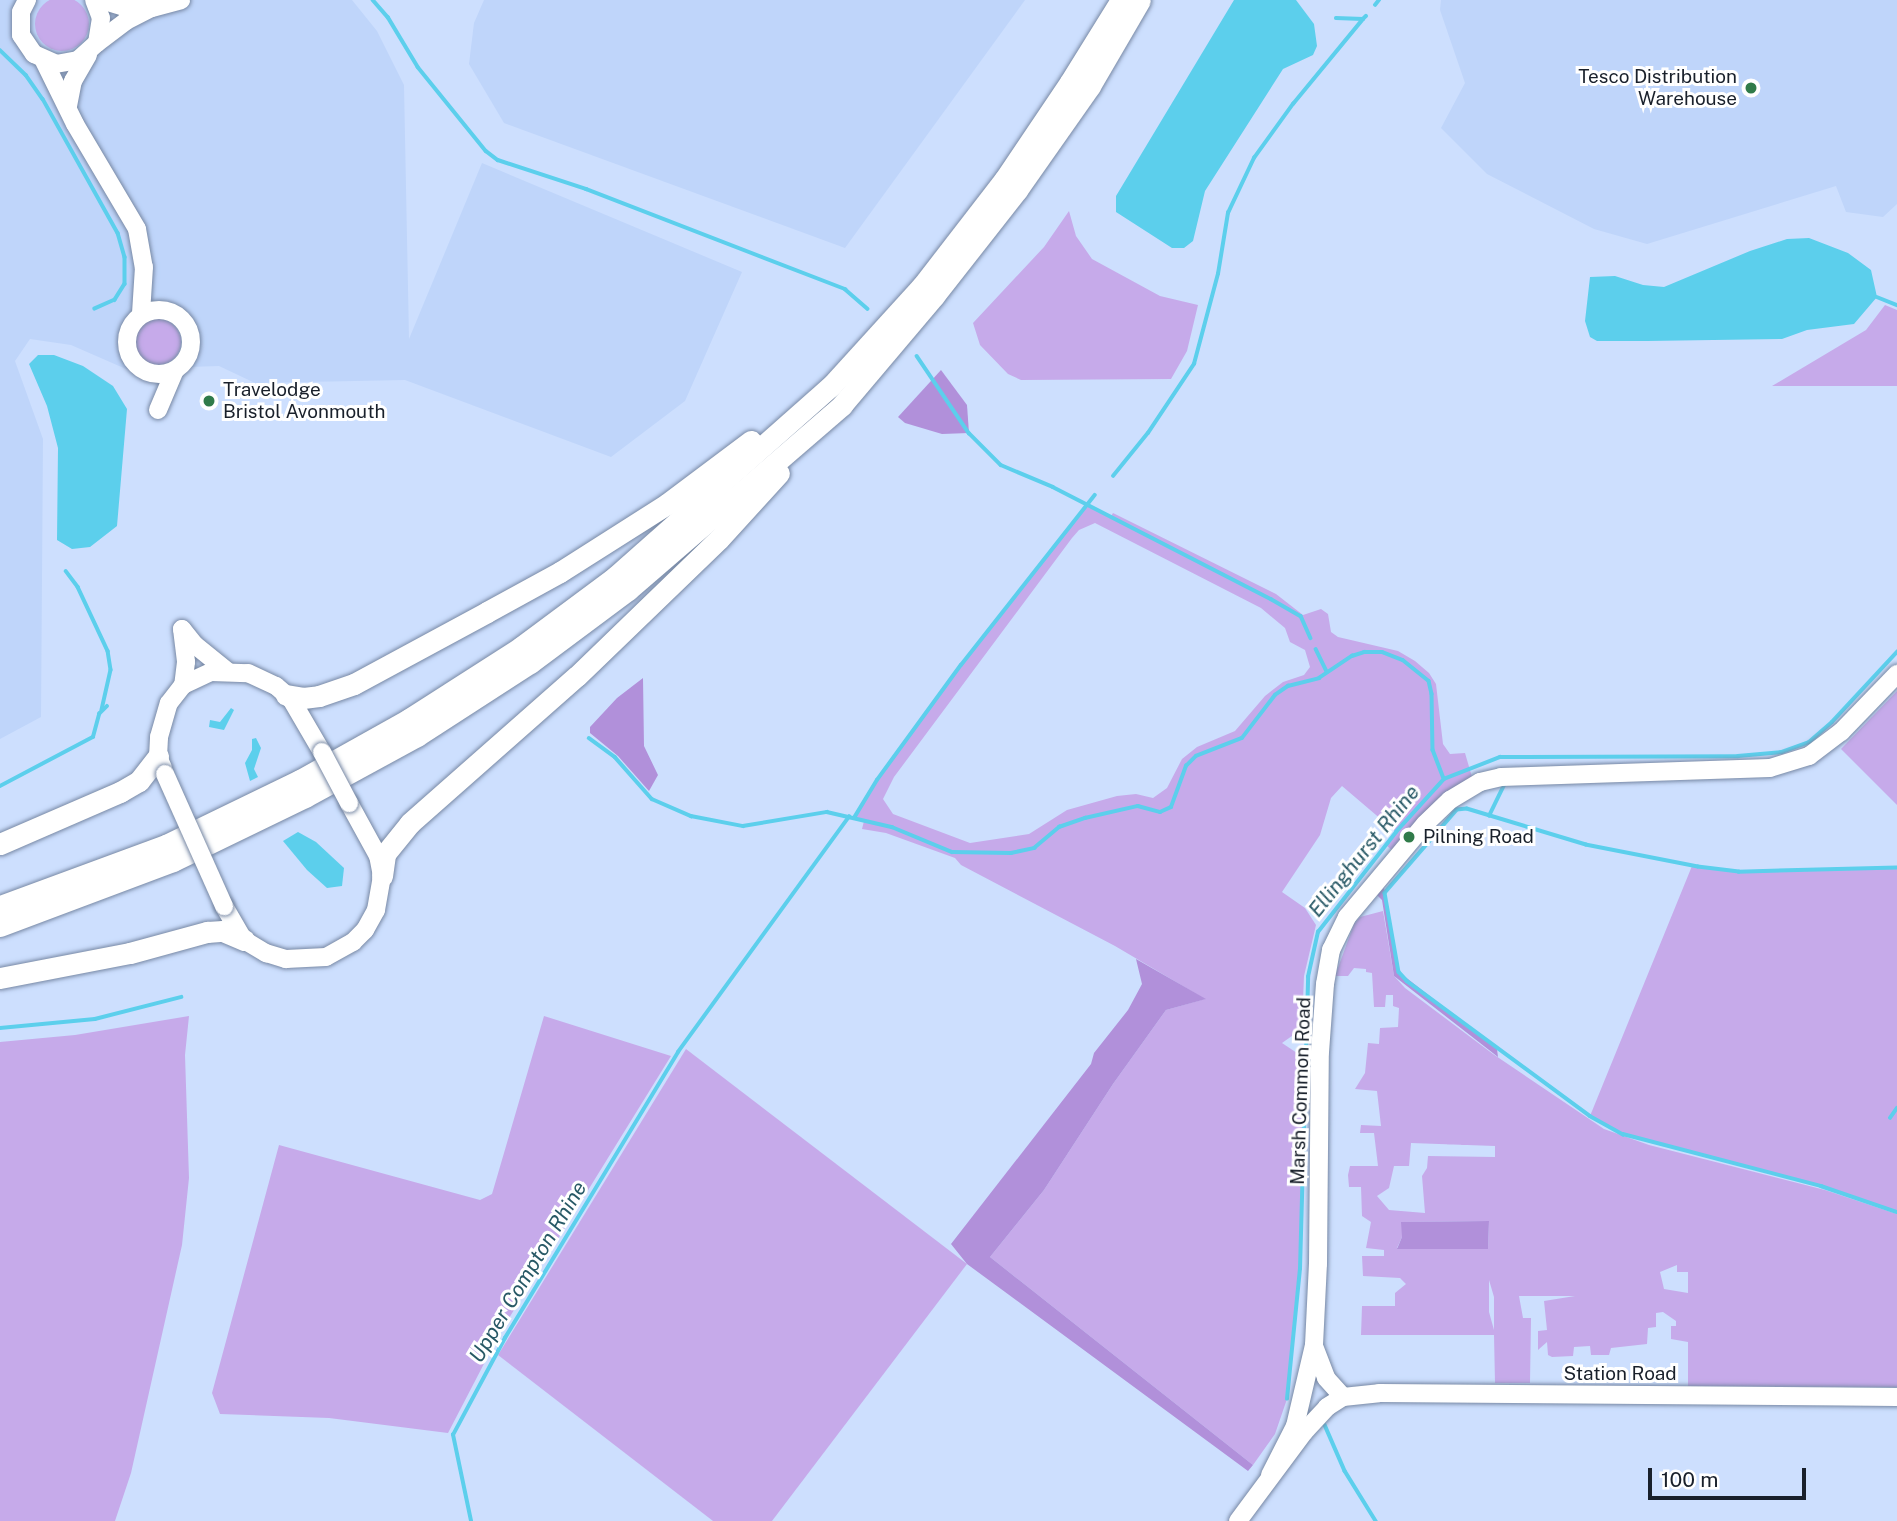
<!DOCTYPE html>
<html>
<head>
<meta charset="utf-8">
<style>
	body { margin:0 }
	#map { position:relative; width:1897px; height:1521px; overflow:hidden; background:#cddffe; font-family:"Public Sans",sans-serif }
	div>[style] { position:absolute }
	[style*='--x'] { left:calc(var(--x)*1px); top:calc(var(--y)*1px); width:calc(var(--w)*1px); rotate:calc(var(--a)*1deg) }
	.built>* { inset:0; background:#bfd5fa }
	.green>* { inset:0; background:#c6aaea }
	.round { border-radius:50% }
	.forest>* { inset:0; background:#b190da }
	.water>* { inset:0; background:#5ccfec }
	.stream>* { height:3.5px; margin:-1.75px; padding:0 1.75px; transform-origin:1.75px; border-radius:1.75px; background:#5ccfec }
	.roads { filter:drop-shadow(0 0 2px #7788a4) drop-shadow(0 0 2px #7788a4) }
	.secondary>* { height:18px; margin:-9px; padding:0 9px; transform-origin:9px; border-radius:9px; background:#fff }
	.secondary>.ring { margin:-9px; padding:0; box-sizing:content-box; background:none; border:18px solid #fff; border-radius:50% }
	.highway>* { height:21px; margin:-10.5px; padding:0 10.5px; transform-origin:10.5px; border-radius:10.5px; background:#fff }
	.bridges { filter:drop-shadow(0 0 2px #7788a4) drop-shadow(0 0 2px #7788a4) }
	.secondary-bridge>* { height:18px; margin:-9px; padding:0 9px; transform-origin:9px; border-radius:9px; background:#fff }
	.dots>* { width:19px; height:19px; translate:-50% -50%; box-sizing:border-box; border:4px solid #fff; border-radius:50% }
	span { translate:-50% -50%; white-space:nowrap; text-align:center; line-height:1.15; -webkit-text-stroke:6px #fff; paint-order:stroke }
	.poi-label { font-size:19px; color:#19202b }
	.right { translate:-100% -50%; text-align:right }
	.left { translate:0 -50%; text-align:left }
	.street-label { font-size:19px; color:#19202b }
	.water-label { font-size:21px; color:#285966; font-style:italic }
	.scale { position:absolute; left:1648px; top:1468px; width:158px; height:32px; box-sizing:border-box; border:4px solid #19202b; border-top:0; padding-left:9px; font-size:21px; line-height:24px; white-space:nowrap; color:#19202b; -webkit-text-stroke:5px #fff; paint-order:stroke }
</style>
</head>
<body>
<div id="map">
	<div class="built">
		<div style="clip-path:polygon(0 0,352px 0,377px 31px,404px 85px,409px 339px,482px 163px,742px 272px,685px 401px,611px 457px,405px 380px,255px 383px,219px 366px,126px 369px,71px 345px,30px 339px,15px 361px,43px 439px,41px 717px,0 739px)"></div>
		<div style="clip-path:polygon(484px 0,1025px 0,845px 248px,504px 123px,469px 64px,474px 23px)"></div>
		<div style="clip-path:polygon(1441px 0,1897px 0,1897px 204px,1883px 217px,1846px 212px,1836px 186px,1647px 244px,1594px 229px,1487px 174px,1441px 128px,1465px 83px,1440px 10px)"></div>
	</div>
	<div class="green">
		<div class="round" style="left:35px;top:-3px;width:54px;height:54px"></div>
		<div style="clip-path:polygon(1069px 211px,1076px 236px,1092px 259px,1160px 296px,1198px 305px,1187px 351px,1171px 379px,1021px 380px,1008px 374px,980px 345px,973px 323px,1044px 247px)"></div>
		<div style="clip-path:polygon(1885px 305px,1897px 310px,1897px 386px,1772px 386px,1866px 330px)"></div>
		<div class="round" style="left:135px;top:319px;width:46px;height:46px"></div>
		<div style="clip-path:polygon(evenodd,1086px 505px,1110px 518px,1113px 513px,1276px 594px,1303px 615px,1321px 609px,1328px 614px,1331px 632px,1338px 637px,1398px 651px,1415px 661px,1429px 673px,1436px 684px,1443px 744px,1450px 754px,1465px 753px,1472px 777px,1394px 852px,1386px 845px,1396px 832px,1342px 786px,1331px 798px,1320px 835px,1282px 892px,1305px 908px,1316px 925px,1304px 976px,1302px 1025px,1299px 1031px,1282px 1043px,1306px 1059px,1300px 1269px,1287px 1399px,1275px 1434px,1253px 1465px,990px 1257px,1044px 1190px,1113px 1084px,1166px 1010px,1205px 999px,1115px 946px,961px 865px,955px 858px,886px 833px,862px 829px,864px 821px,854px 818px,877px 780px,961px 665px,1086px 505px,1095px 523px,1261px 608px,1285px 628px,1290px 642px,1305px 650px,1310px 667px,1304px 675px,1283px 682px,1265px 696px,1235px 731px,1197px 747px,1182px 759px,1167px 788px,1153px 798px,1136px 794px,1117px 796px,1067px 810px,1029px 834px,970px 843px,893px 814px,883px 799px,894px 777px,1072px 538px,1079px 530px,1095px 523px)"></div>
		<div style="clip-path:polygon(1897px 691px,1897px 805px,1841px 749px)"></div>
		<div style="clip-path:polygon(1692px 866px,1739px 872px,1897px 868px,1897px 1212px,1821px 1186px,1623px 1134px,1590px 1116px)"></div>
		<div style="clip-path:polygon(evenodd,1383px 911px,1394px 976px,1405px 988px,1493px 1054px,1604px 1129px,1649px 1145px,1825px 1190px,1897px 1214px,1897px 1387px,1688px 1386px,1688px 1342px,1671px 1339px,1671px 1326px,1676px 1326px,1676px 1321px,1663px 1312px,1656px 1313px,1656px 1327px,1648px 1328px,1647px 1344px,1611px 1348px,1609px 1355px,1591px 1355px,1590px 1346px,1574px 1347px,1573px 1356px,1552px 1357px,1548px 1355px,1547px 1342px,1538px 1350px,1538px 1331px,1547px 1330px,1544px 1301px,1575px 1296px,1519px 1296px,1523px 1318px,1531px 1318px,1530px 1383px,1495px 1383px,1494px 1335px,1361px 1335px,1362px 1306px,1395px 1306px,1395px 1293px,1406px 1284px,1400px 1278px,1363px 1276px,1362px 1256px,1384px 1256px,1384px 1250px,1366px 1248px,1371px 1222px,1362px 1216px,1361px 1187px,1349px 1187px,1348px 1175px,1350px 1166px,1378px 1166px,1374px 1133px,1360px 1133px,1361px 1125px,1381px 1126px,1377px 1091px,1355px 1089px,1365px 1073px,1368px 1043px,1379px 1044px,1380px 1028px,1398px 1027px,1399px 1008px,1393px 1006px,1393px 995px,1386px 995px,1385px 1007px,1374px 1007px,1372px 973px,1366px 972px,1366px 969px,1354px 968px,1348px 976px,1335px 976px,1354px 924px,1360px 917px,1383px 911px,1411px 1143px,1495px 1146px,1495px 1157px,1428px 1156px,1427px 1168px,1422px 1176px,1425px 1213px,1389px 1210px,1377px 1196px,1389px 1188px,1394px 1166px,1409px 1166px,1411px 1143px,1383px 911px,1489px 1221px,1488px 1249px,1397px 1248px,1402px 1237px,1402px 1222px,1489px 1221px,1383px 911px,1677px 1265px,1677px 1272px,1688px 1272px,1688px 1293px,1664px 1289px,1660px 1272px,1677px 1265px,1383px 911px,1489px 1280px,1494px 1297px,1494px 1330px,1489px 1312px,1489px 1280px)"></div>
		<div style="clip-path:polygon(189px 1016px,185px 1055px,189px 1178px,182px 1245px,131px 1473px,115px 1521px,0 1521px,0 1042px,75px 1035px)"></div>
		<div style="clip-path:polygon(544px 1016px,671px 1056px,501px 1331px,448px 1433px,329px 1418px,220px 1414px,212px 1393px,279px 1145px,480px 1200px,492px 1194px)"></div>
		<div style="clip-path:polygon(686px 1049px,967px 1264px,772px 1521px,713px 1521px,498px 1355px)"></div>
	</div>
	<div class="forest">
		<div style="clip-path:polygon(941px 370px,967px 405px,969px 433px,942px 434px,905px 423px,898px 417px)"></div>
		<div style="clip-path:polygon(643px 678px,644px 746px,658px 775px,649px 791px,618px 756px,590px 733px,590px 727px,617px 698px)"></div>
		<div style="clip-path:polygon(1384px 888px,1399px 972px,1497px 1049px,1498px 1057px,1394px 976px,1382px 900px,1377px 895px)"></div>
		<div style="clip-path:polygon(1136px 959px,1206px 999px,1166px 1010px,1113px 1084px,1044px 1190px,990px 1257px,1253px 1465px,1248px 1471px,967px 1264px,951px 1244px,1091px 1064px,1094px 1053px,1128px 1010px,1142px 984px)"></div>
		<div style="clip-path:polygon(1489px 1221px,1488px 1249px,1397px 1249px,1402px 1237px,1401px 1222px)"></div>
	</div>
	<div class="water">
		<div style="clip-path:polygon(1234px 0,1296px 0,1314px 24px,1317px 46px,1313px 55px,1283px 69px,1205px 191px,1193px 241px,1184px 248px,1172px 248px,1116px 212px,1116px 196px)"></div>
		<div style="clip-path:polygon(1809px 238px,1848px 253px,1871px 270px,1877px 297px,1854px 324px,1807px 330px,1782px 339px,1647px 341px,1597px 341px,1590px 337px,1585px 321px,1590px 277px,1615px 276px,1643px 285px,1664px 287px,1750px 251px,1787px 239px)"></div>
		<div style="clip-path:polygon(38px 355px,54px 355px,83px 366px,113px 386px,127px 409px,117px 526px,90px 547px,72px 549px,57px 540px,58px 448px,47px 406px,29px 364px)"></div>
		<div style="clip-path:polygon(231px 708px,234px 710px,224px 730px,209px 727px,210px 720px,220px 722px)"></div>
		<div style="clip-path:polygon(256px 738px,261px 748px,254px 769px,258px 777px,250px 781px,245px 763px,252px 750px,252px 739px)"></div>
		<div style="clip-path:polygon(298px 832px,316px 842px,344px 868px,342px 886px,327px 888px,307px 870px,283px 841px)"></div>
	</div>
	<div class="stream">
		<div style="--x:373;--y:0;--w:23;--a:49"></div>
		<div style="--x:388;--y:17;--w:58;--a:59"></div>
		<div style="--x:418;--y:67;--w:108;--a:51"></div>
		<div style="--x:486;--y:151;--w:15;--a:37"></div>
		<div style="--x:498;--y:160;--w:93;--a:18.2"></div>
		<div style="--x:586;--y:189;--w:278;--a:21.1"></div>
		<div style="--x:845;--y:289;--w:30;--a:41"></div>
		<div style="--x:1375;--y:5;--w:6;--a:-51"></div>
		<div style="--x:1336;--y:18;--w:27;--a:2"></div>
		<div style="--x:1363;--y:19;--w:4;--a:-45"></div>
		<div style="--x:0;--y:50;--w:36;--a:44"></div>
		<div style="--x:26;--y:75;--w:29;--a:55"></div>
		<div style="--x:43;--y:99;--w:154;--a:60.8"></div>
		<div style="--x:118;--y:233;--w:25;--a:74"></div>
		<div style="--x:125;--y:257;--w:27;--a:90"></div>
		<div style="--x:125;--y:284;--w:19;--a:122"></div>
		<div style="--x:115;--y:300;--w:22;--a:156"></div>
		<div style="--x:1877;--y:297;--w:22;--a:22"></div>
		<div style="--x:917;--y:356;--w:93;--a:56"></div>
		<div style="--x:969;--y:433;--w:45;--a:45"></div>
		<div style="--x:1001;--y:465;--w:56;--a:22.9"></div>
		<div style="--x:1053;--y:487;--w:245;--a:27.2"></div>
		<div style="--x:1271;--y:599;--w:34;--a:30"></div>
		<div style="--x:1301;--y:616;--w:24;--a:66"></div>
		<div style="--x:1113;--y:476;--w:55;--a:-50.9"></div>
		<div style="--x:1148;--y:433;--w:83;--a:-56.3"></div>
		<div style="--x:1194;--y:364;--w:93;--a:-75.1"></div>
		<div style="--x:1218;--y:274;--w:62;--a:-80.7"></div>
		<div style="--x:1228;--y:213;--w:61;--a:-64.7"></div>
		<div style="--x:1254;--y:158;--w:67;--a:-54.2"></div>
		<div style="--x:1293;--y:104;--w:110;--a:-50.5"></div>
		<div style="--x:66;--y:571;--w:20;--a:53"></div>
		<div style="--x:78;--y:587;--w:71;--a:64.9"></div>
		<div style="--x:108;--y:651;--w:19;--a:81"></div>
		<div style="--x:111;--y:670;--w:41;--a:102.7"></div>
		<div style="--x:1316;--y:649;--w:25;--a:64"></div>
		<div style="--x:589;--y:738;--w:32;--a:36"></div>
		<div style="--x:615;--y:757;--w:56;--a:48.6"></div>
		<div style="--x:652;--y:799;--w:43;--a:23.6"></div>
		<div style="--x:691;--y:816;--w:53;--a:10.9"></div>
		<div style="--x:743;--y:826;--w:85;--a:-9.5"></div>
		<div style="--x:827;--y:812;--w:67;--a:13"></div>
		<div style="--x:892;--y:827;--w:65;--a:22.6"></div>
		<div style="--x:952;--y:852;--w:59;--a:1"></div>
		<div style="--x:1011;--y:853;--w:24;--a:-12"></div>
		<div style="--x:1034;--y:848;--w:33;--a:-40"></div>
		<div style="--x:1059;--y:827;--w:28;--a:-19"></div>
		<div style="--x:1085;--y:818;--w:54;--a:-12.8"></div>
		<div style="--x:1138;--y:806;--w:23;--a:15"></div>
		<div style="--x:1160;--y:812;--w:12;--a:-24"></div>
		<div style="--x:1171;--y:807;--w:44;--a:-69.9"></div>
		<div style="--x:1186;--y:766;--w:14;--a:-45"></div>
		<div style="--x:1196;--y:756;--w:49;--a:-21.4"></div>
		<div style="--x:1242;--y:738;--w:54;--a:-52.5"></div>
		<div style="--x:1275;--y:695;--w:16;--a:-35"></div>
		<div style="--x:1288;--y:686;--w:32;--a:-14"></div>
		<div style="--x:1319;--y:678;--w:40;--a:-34"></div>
		<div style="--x:1352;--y:656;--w:13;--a:-18"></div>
		<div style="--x:1364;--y:652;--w:18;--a:0"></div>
		<div style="--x:1382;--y:652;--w:22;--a:21"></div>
		<div style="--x:1403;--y:660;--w:33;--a:39"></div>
		<div style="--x:1429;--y:681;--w:13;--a:77"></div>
		<div style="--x:1432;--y:694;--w:56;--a:89"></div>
		<div style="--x:1433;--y:750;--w:31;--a:69"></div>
		<div style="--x:0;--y:786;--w:105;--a:-27.8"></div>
		<div style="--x:93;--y:737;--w:24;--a:-75"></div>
		<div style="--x:99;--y:714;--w:11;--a:-45"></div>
		<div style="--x:1489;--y:816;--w:37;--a:-64"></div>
		<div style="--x:854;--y:818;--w:44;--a:-58.8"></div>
		<div style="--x:877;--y:780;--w:142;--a:-53.9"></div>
		<div style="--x:961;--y:665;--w:216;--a:-51.8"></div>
		<div style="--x:1897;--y:868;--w:158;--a:178.5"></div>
		<div style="--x:1739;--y:872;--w:41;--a:-173"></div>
		<div style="--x:1698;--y:867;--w:114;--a:-168.9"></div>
		<div style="--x:1586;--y:845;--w:124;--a:-163.2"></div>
		<div style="--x:1467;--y:809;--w:10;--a:174"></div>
		<div style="--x:1457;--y:810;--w:110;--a:130.9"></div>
		<div style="--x:1385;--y:893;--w:80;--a:80"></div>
		<div style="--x:1399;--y:972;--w:12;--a:48"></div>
		<div style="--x:1407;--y:981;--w:227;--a:36.4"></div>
		<div style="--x:1590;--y:1116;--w:38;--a:29"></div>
		<div style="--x:1623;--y:1134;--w:205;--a:14.7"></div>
		<div style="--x:1821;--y:1186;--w:80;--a:18.9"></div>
		<div style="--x:0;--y:1028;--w:95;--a:-5.4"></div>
		<div style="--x:95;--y:1019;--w:89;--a:-14.3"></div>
		<div style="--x:1890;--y:1118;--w:12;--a:-55"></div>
		<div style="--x:1287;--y:1399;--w:131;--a:-84.3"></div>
		<div style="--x:1300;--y:1269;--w:292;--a:-88.4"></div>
		<div style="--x:1308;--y:977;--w:46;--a:-77.5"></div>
		<div style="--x:1318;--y:932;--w:127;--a:-52"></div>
		<div style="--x:1396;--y:832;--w:72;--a:-47.8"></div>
		<div style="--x:1444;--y:779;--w:60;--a:-21.4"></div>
		<div style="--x:1500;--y:757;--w:238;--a:-0.2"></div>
		<div style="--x:1738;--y:756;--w:44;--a:-5.2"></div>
		<div style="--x:1782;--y:752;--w:29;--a:-20"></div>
		<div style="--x:1809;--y:742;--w:30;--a:-41"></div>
		<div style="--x:1832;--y:722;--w:96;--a:-47.1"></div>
		<div style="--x:1325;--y:1425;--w:50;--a:66.5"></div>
		<div style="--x:1345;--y:1471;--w:59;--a:58.2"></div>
		<div style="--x:471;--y:1521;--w:88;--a:-101.8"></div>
		<div style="--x:453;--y:1435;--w:110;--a:-61.8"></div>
		<div style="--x:505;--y:1338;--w:334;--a:-58.8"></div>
		<div style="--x:678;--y:1052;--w:291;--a:-54"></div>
	</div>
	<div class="roads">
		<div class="secondary">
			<div style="--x:27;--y:0;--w:13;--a:117"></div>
			<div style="--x:21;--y:12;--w:23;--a:90"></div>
			<div style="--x:21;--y:35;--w:23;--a:56"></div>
			<div style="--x:34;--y:54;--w:24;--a:24"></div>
			<div style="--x:56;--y:64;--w:22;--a:-10"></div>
			<div style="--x:78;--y:60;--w:25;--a:-42"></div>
			<div style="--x:97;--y:43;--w:25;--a:-81"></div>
			<div style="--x:101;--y:18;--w:19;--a:-111"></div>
			<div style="--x:101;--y:0;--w:24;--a:17"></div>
			<div style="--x:124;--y:7;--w:25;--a:2"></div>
			<div style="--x:97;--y:43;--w:36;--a:-37"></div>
			<div style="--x:126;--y:21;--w:29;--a:-27"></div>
			<div style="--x:152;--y:8;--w:30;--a:-15"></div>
			<div style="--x:44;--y:61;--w:70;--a:63.8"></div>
			<div style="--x:75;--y:124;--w:122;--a:59.4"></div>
			<div style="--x:137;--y:229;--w:39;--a:80"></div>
			<div style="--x:144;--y:267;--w:47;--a:93.7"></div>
			<div style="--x:68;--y:106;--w:25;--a:-79"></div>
			<div style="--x:73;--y:81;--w:30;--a:-60"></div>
			<div class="ring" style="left:127px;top:310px;width:46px;height:46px"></div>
			<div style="--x:158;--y:410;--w:43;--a:-67"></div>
			<div style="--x:182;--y:629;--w:21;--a:51"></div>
			<div style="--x:195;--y:645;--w:41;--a:39.1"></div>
			<div style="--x:182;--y:629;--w:33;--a:83"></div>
			<div style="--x:186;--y:662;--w:23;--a:97"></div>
			<div style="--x:163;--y:768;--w:12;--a:-114"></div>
			<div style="--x:158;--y:757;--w:20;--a:-87"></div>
			<div style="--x:159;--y:737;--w:35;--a:-74"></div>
			<div style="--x:169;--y:703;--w:23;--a:-52"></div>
			<div style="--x:183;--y:685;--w:31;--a:-25"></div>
			<div style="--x:211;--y:672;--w:37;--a:2"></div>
			<div style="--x:248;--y:673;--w:31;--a:25"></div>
			<div style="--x:276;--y:686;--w:20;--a:41"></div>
			<div style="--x:291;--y:699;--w:61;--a:59.7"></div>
			<div style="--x:224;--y:906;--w:39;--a:60"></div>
			<div style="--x:244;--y:940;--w:26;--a:31"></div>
			<div style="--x:266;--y:953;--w:21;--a:17"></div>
			<div style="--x:286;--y:959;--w:40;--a:-2.9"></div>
			<div style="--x:326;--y:957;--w:31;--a:-29"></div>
			<div style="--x:353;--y:942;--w:17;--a:-45"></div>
			<div style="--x:365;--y:930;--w:23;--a:-61"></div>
			<div style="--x:376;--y:910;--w:35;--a:-80"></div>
			<div style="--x:382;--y:876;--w:20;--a:-101"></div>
			<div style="--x:378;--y:856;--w:60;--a:-118.7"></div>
			<div style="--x:1314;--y:1346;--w:34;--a:69"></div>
			<div style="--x:1326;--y:1378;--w:25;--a:48"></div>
			<div style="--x:1270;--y:1475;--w:55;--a:-63"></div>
			<div style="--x:1295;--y:1426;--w:83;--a:-76.8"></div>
			<div style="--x:1314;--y:1345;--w:81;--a:-87.2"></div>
			<div style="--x:1318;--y:1264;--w:212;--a:-89.5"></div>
			<div style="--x:1320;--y:1052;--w:68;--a:-85.8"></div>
			<div style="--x:1325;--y:984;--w:35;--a:-80"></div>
			<div style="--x:1331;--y:950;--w:37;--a:-64"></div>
			<div style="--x:1347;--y:917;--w:121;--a:-50"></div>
			<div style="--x:1425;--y:824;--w:35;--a:-44"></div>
			<div style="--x:1450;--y:800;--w:35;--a:-31"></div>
			<div style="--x:1480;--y:782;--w:22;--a:-13"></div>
			<div style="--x:1501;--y:777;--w:269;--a:-1.9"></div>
			<div style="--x:1770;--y:768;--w:41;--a:-17.1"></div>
			<div style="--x:1809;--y:756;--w:40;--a:-37"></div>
			<div style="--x:1841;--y:732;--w:81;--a:-46"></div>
			<div style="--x:1238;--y:1521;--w:111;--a:-53.4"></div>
			<div style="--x:1304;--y:1432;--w:34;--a:-47"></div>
			<div style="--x:1327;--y:1407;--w:19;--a:-32"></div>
			<div style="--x:1343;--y:1397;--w:36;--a:-6"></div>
			<div style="--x:1379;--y:1393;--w:518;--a:0.44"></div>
		</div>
		<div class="highway">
			<div style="--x:286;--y:695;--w:17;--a:10"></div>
			<div style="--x:303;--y:698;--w:16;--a:-7"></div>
			<div style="--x:319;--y:696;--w:37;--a:-19"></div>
			<div style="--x:354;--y:684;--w:151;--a:-28.4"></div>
			<div style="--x:487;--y:612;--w:83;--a:-28.7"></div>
			<div style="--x:560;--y:572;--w:127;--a:-32.4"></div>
			<div style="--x:667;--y:504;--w:105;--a:-36.9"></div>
			<div style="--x:0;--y:844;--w:131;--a:-23.4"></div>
			<div style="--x:120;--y:792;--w:22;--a:-30"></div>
			<div style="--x:139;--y:781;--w:31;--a:-52"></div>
			<div style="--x:382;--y:876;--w:22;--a:-82"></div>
			<div style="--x:385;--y:854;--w:40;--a:-51"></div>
			<div style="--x:410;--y:823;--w:222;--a:-41.4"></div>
			<div style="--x:577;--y:676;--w:197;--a:-44"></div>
			<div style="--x:719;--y:539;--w:89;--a:-47.7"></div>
			<div style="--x:0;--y:906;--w:177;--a:-20.2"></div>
			<div style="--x:166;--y:845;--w:149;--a:-25.9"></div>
			<div style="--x:300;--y:780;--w:125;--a:-29.2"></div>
			<div style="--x:409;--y:719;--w:133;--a:-32.7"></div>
			<div style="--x:521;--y:647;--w:117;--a:-36.7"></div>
			<div style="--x:615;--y:577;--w:288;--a:-41.5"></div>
			<div style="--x:831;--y:386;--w:135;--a:-47.7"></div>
			<div style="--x:922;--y:286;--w:134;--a:-52.3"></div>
			<div style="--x:1004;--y:180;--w:118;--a:-56"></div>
			<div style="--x:1070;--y:82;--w:97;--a:-58.1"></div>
			<div style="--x:0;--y:926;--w:185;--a:-20.6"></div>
			<div style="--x:173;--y:861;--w:147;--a:-25.9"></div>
			<div style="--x:305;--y:797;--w:128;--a:-28.6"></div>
			<div style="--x:417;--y:736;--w:135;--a:-32.9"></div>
			<div style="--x:530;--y:663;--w:122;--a:-36.7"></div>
			<div style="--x:628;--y:590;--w:283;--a:-40.8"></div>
			<div style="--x:842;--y:405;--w:143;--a:-49.8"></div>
			<div style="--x:934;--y:296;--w:135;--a:-51.9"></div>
			<div style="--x:1017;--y:190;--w:127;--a:-54.9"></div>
			<div style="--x:1090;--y:86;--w:99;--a:-59.8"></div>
			<div style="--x:0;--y:978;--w:132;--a:-10.9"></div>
			<div style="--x:130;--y:953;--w:80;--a:-15.3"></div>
			<div style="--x:207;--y:932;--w:16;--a:-4"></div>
			<div style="--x:223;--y:931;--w:23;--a:23"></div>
		</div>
	</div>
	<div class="bridges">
		<div class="secondary-bridge">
			<div style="--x:322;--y:752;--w:58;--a:62.1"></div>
			<div style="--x:165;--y:774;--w:145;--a:65.9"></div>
		</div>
	</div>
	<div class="dots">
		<div style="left:1751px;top:88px;background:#307b4a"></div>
		<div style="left:209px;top:401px;background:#307b4a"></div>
		<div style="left:1409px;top:837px;background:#307b4a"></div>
	</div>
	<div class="poi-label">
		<span class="right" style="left:1737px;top:88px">Tesco Distribution<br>Warehouse</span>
		<span class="left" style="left:223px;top:401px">Travelodge<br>Bristol Avonmouth</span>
		<span class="left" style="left:1423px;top:837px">Pilning Road</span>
	</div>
	<div class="street-label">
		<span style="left:1301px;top:1091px;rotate:-88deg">Marsh Common Road</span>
		<span style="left:1620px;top:1374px">Station Road</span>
	</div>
	<div class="water-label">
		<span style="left:1364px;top:851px;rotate:-51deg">Ellinghurst Rhine</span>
		<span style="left:528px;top:1272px;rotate:-59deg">Upper Compton Rhine</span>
	</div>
	<div class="scale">100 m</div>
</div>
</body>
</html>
